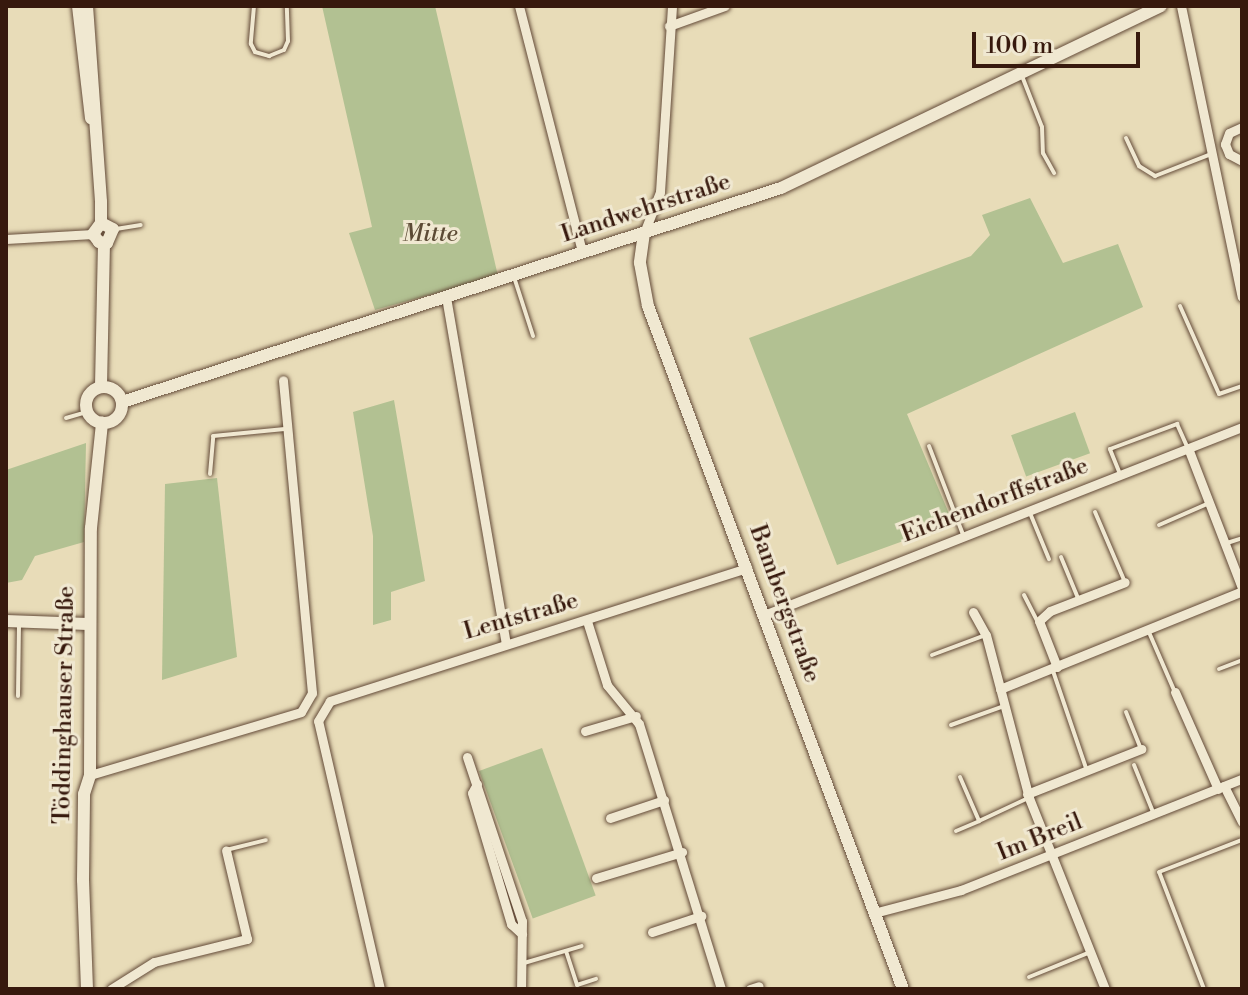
<!DOCTYPE html>
<html>
<head>
<meta charset="utf-8">
<style>
	body { margin:0 }
	#map { position:relative; width:1248px; height:995px; overflow:hidden; background:#e8dcb8; font-family:"Libre Bodoni",serif }
	div>[style] { position:absolute }
	[style*='--x'] { left:calc(var(--x)*1px); top:calc(var(--y)*1px); width:calc(var(--w)*1px); rotate:calc(var(--a)*1deg) }
	.green>* { inset:0; background:#b2c192; transform-origin:0 0 }
	.roads { filter:drop-shadow(0 0 2px #634a38) drop-shadow(0 0 2px #634a38) }
	.lane>* { height:4px; margin:-2px; padding:0 2px; transform-origin:2px; border-radius:2px; background:#f0e8d1 }
	.street>* { height:9px; margin:-4.5px; padding:0 4.5px; transform-origin:4.5px; border-radius:4.5px; background:#f0e8d1 }
	.secondary>* { height:12px; margin:-6px; padding:0 6px; transform-origin:6px; border-radius:6px; background:#f0e8d1 }
	.secondary>.ring { margin:-6px; padding:0; box-sizing:content-box; background:none; border:12px solid #f0e8d1; border-radius:50% }
	span { translate:-50% -50%; white-space:nowrap; text-align:center; line-height:1.15; -webkit-text-stroke:6px #f0e8d1; paint-order:stroke }
	.street-label { font-size:24px; color:#37190d }
	.park-label { font-size:24px; color:#5c4b35; font-style:italic }
	.frame { position:absolute; inset:0; border:8px solid #37190d; pointer-events:none }
	.scale { position:absolute; left:972px; top:32px; width:168px; height:36px; box-sizing:border-box; border:4px solid #37190d; border-top:0; padding-left:10px; font-size:24px; line-height:28px; white-space:nowrap; color:#37190d; -webkit-text-stroke:6px #f0e8d1; paint-order:stroke }
</style>
</head>
<body>
<div id="map">
	<div class="green">
		<div style="clip-path:polygon(322px 6px,435px 6px,498px 276px,375px 310px,349px 233px,372px 227px)"></div>
		<div style="clip-path:polygon(1030px 198px,1063px 263px,1118px 244px,1143px 307px,907px 414px,953px 523px,837px 565px,749px 338px,971px 256px,990px 235px,982px 215px)"></div>
		<div style="clip-path:polygon(394px 400px,425px 581px,391px 592px,391px 620px,373px 625px,373px 536px,353px 412px)"></div>
		<div style="left:1075px;top:412px;width:44px;height:68px;rotate:70deg"></div>
		<div style="clip-path:polygon(86px 443px,84px 542px,35px 556px,22px 580px,6px 583px,6px 470px)"></div>
		<div style="clip-path:polygon(217px 478px,237px 657px,162px 680px,165px 484px)"></div>
		<div style="left:542px;top:748px;width:157px;height:67px;rotate:70deg"></div>
	</div>
	<div class="roads">
		<div class="lane">
			<div style="--x:254;--y:6;--w:38;--a:95"></div>
			<div style="--x:251;--y:44;--w:9;--a:63"></div>
			<div style="--x:255;--y:52;--w:15;--a:16"></div>
			<div style="--x:269;--y:56;--w:16;--a:-22"></div>
			<div style="--x:284;--y:50;--w:10;--a:-66"></div>
			<div style="--x:288;--y:41;--w:35;--a:-92"></div>
			<div style="--x:1022;--y:76;--w:55;--a:68.6"></div>
			<div style="--x:1042;--y:127;--w:26;--a:88"></div>
			<div style="--x:1043;--y:153;--w:23;--a:61"></div>
			<div style="--x:1126;--y:138;--w:31;--a:65"></div>
			<div style="--x:1139;--y:166;--w:19;--a:32"></div>
			<div style="--x:1155;--y:176;--w:60;--a:-21.4"></div>
			<div style="--x:116;--y:229;--w:25;--a:-9"></div>
			<div style="--x:578;--y:231;--w:60;--a:-16.3"></div>
			<div style="--x:514;--y:277;--w:62;--a:72.1"></div>
			<div style="--x:1180;--y:306;--w:96;--a:66.1"></div>
			<div style="--x:1219;--y:394;--w:24;--a:-19"></div>
			<div style="--x:66;--y:418;--w:22;--a:-16"></div>
			<div style="--x:929;--y:446;--w:97;--a:69"></div>
			<div style="--x:210;--y:474;--w:38;--a:-85"></div>
			<div style="--x:213;--y:436;--w:72;--a:-5.6"></div>
			<div style="--x:1120;--y:474;--w:27;--a:-112"></div>
			<div style="--x:1110;--y:449;--w:72;--a:-20.5"></div>
			<div style="--x:1177;--y:424;--w:24;--a:66"></div>
			<div style="--x:1095;--y:512;--w:74;--a:66.9"></div>
			<div style="--x:1030;--y:513;--w:50;--a:67.6"></div>
			<div style="--x:1159;--y:525;--w:52;--a:-23.6"></div>
			<div style="--x:1227;--y:543;--w:16;--a:-18"></div>
			<div style="--x:1061;--y:557;--w:44;--a:67.5"></div>
			<div style="--x:1024;--y:595;--w:29;--a:63"></div>
			<div style="--x:1148;--y:630;--w:65;--a:66.6"></div>
			<div style="--x:932;--y:655;--w:54;--a:-20.4"></div>
			<div style="--x:1219;--y:669;--w:25;--a:-21"></div>
			<div style="--x:1053;--y:671;--w:102;--a:71.2"></div>
			<div style="--x:18;--y:696;--w:72;--a:-89.2"></div>
			<div style="--x:1126;--y:712;--w:38;--a:68"></div>
			<div style="--x:951;--y:725;--w:56;--a:-19.7"></div>
			<div style="--x:1134;--y:765;--w:51;--a:68"></div>
			<div style="--x:960;--y:777;--w:48;--a:66.6"></div>
			<div style="--x:979;--y:821;--w:52;--a:-25.1"></div>
			<div style="--x:956;--y:831;--w:25;--a:-23"></div>
			<div style="--x:226;--y:850;--w:41;--a:-14"></div>
			<div style="--x:566;--y:951;--w:36;--a:72"></div>
			<div style="--x:577;--y:985;--w:20;--a:-18"></div>
			<div style="--x:524;--y:963;--w:60;--a:-16.3"></div>
			<div style="--x:1029;--y:977;--w:64;--a:-22.1"></div>
			<div style="--x:1204;--y:989;--w:125;--a:-111"></div>
			<div style="--x:1159;--y:872;--w:89;--a:-21.1"></div>
		</div>
		<div class="street">
			<div style="--x:519;--y:6;--w:254;--a:75.6"></div>
			<div style="--x:1181;--y:6;--w:297;--a:78.2"></div>
			<div style="--x:669;--y:26;--w:59;--a:-19.7"></div>
			<div style="--x:1242;--y:127;--w:14;--a:155"></div>
			<div style="--x:1229;--y:133;--w:12;--a:110"></div>
			<div style="--x:1225;--y:144;--w:11;--a:68"></div>
			<div style="--x:1229;--y:154;--w:15;--a:28"></div>
			<div style="--x:644;--y:233;--w:44;--a:-68.7"></div>
			<div style="--x:660;--y:192;--w:186;--a:-86.3"></div>
			<div style="--x:6;--y:239;--w:87;--a:-3.3"></div>
			<div style="--x:446;--y:297;--w:351;--a:80.2"></div>
			<div style="--x:1188;--y:448;--w:150;--a:68.9"></div>
			<div style="--x:973;--y:612;--w:26;--a:61"></div>
			<div style="--x:986;--y:635;--w:169;--a:75.2"></div>
			<div style="--x:1029;--y:798;--w:206;--a:68.3"></div>
			<div style="--x:764;--y:615;--w:514;--a:-21.47"></div>
			<div style="--x:587;--y:621;--w:67;--a:72.6"></div>
			<div style="--x:607;--y:685;--w:50;--a:50.6"></div>
			<div style="--x:639;--y:724;--w:277;--a:72.8"></div>
			<div style="--x:1057;--y:667;--w:49;--a:-111.4"></div>
			<div style="--x:1039;--y:621;--w:15;--a:-42"></div>
			<div style="--x:1050;--y:611;--w:80;--a:-21.1"></div>
			<div style="--x:1000;--y:689;--w:261;--a:-22"></div>
			<div style="--x:1175;--y:692;--w:106;--a:66.1"></div>
			<div style="--x:585;--y:731;--w:53;--a:-16.4"></div>
			<div style="--x:467;--y:757;--w:173;--a:71.5"></div>
			<div style="--x:522;--y:921;--w:68;--a:90.8"></div>
			<div style="--x:90;--y:775;--w:220;--a:-16.6"></div>
			<div style="--x:301;--y:712;--w:22;--a:-60"></div>
			<div style="--x:312;--y:693;--w:314;--a:-95.3"></div>
			<div style="--x:477;--y:784;--w:10;--a:119"></div>
			<div style="--x:472;--y:793;--w:137;--a:73.4"></div>
			<div style="--x:511;--y:924;--w:15;--a:42"></div>
			<div style="--x:1224;--y:786;--w:40;--a:63.4"></div>
			<div style="--x:1027;--y:794;--w:123;--a:-21.5"></div>
			<div style="--x:610;--y:818;--w:57;--a:-18.4"></div>
			<div style="--x:596;--y:878;--w:90;--a:-16.8"></div>
			<div style="--x:874;--y:913;--w:90;--a:-14.8"></div>
			<div style="--x:961;--y:890;--w:302;--a:-21.6"></div>
			<div style="--x:652;--y:932;--w:52;--a:-18.1"></div>
			<div style="--x:111;--y:989;--w:51;--a:-32.1"></div>
			<div style="--x:154;--y:962;--w:96;--a:-13.9"></div>
			<div style="--x:247;--y:939;--w:91;--a:-103.3"></div>
			<div style="--x:380;--y:989;--w:275;--a:-103"></div>
			<div style="--x:318;--y:721;--w:23;--a:-59"></div>
			<div style="--x:330;--y:701;--w:438;--a:-17.7"></div>
			<div style="--x:750;--y:989;--w:9;--a:-18"></div>
		</div>
		<div class="secondary">
			<div style="--x:78;--y:6;--w:113;--a:83.4"></div>
			<div style="--x:87;--y:6;--w:196;--a:85.9"></div>
			<div style="--x:101;--y:202;--w:21;--a:90"></div>
			<div style="--x:101;--y:223;--w:14;--a:126"></div>
			<div style="--x:93;--y:234;--w:10;--a:53"></div>
			<div style="--x:99;--y:242;--w:8;--a:7"></div>
			<div style="--x:107;--y:243;--w:15;--a:-67"></div>
			<div style="--x:113;--y:229;--w:13;--a:-153"></div>
			<div style="--x:644;--y:233;--w:30;--a:98"></div>
			<div style="--x:640;--y:263;--w:44;--a:79.5"></div>
			<div style="--x:648;--y:306;--w:729;--a:69.53"></div>
			<div style="--x:101;--y:386;--w:143;--a:-88.8"></div>
			<div class="ring" style="left:86px;top:387px;width:24px;height:24px"></div>
			<div style="--x:122;--y:402;--w:693;--a:-17.99"></div>
			<div style="--x:781;--y:188;--w:421;--a:-25.6"></div>
			<div style="--x:6;--y:621;--w:82;--a:2.1"></div>
			<div style="--x:87;--y:989;--w:109;--a:-92.1"></div>
			<div style="--x:83;--y:880;--w:86;--a:-89.3"></div>
			<div style="--x:84;--y:794;--w:20;--a:-72"></div>
			<div style="--x:90;--y:775;--w:247;--a:-89.8"></div>
			<div style="--x:91;--y:528;--w:106;--a:-84"></div>
		</div>
	</div>
	<div class="street-label">
		<span style="left:646px;top:209px;rotate:-18deg">Landwehrstraße</span>
		<span style="left:995px;top:501px;rotate:-21deg">Eichendorffstraße</span>
		<span style="left:784px;top:604px;rotate:70deg">Bambergstraße</span>
		<span style="left:521px;top:617px;rotate:-16deg">Lentstraße</span>
		<span style="left:65px;top:705px;rotate:-89deg">Töddinghauser Straße</span>
		<span style="left:1040px;top:838px;rotate:-22deg">Im Breil</span>
	</div>
	<div class="park-label">
		<span style="left:430px;top:235px">Mitte</span>
	</div>
	<div class="frame"></div>
	<div class="scale">100 m</div>
</div>
</body>
</html>
